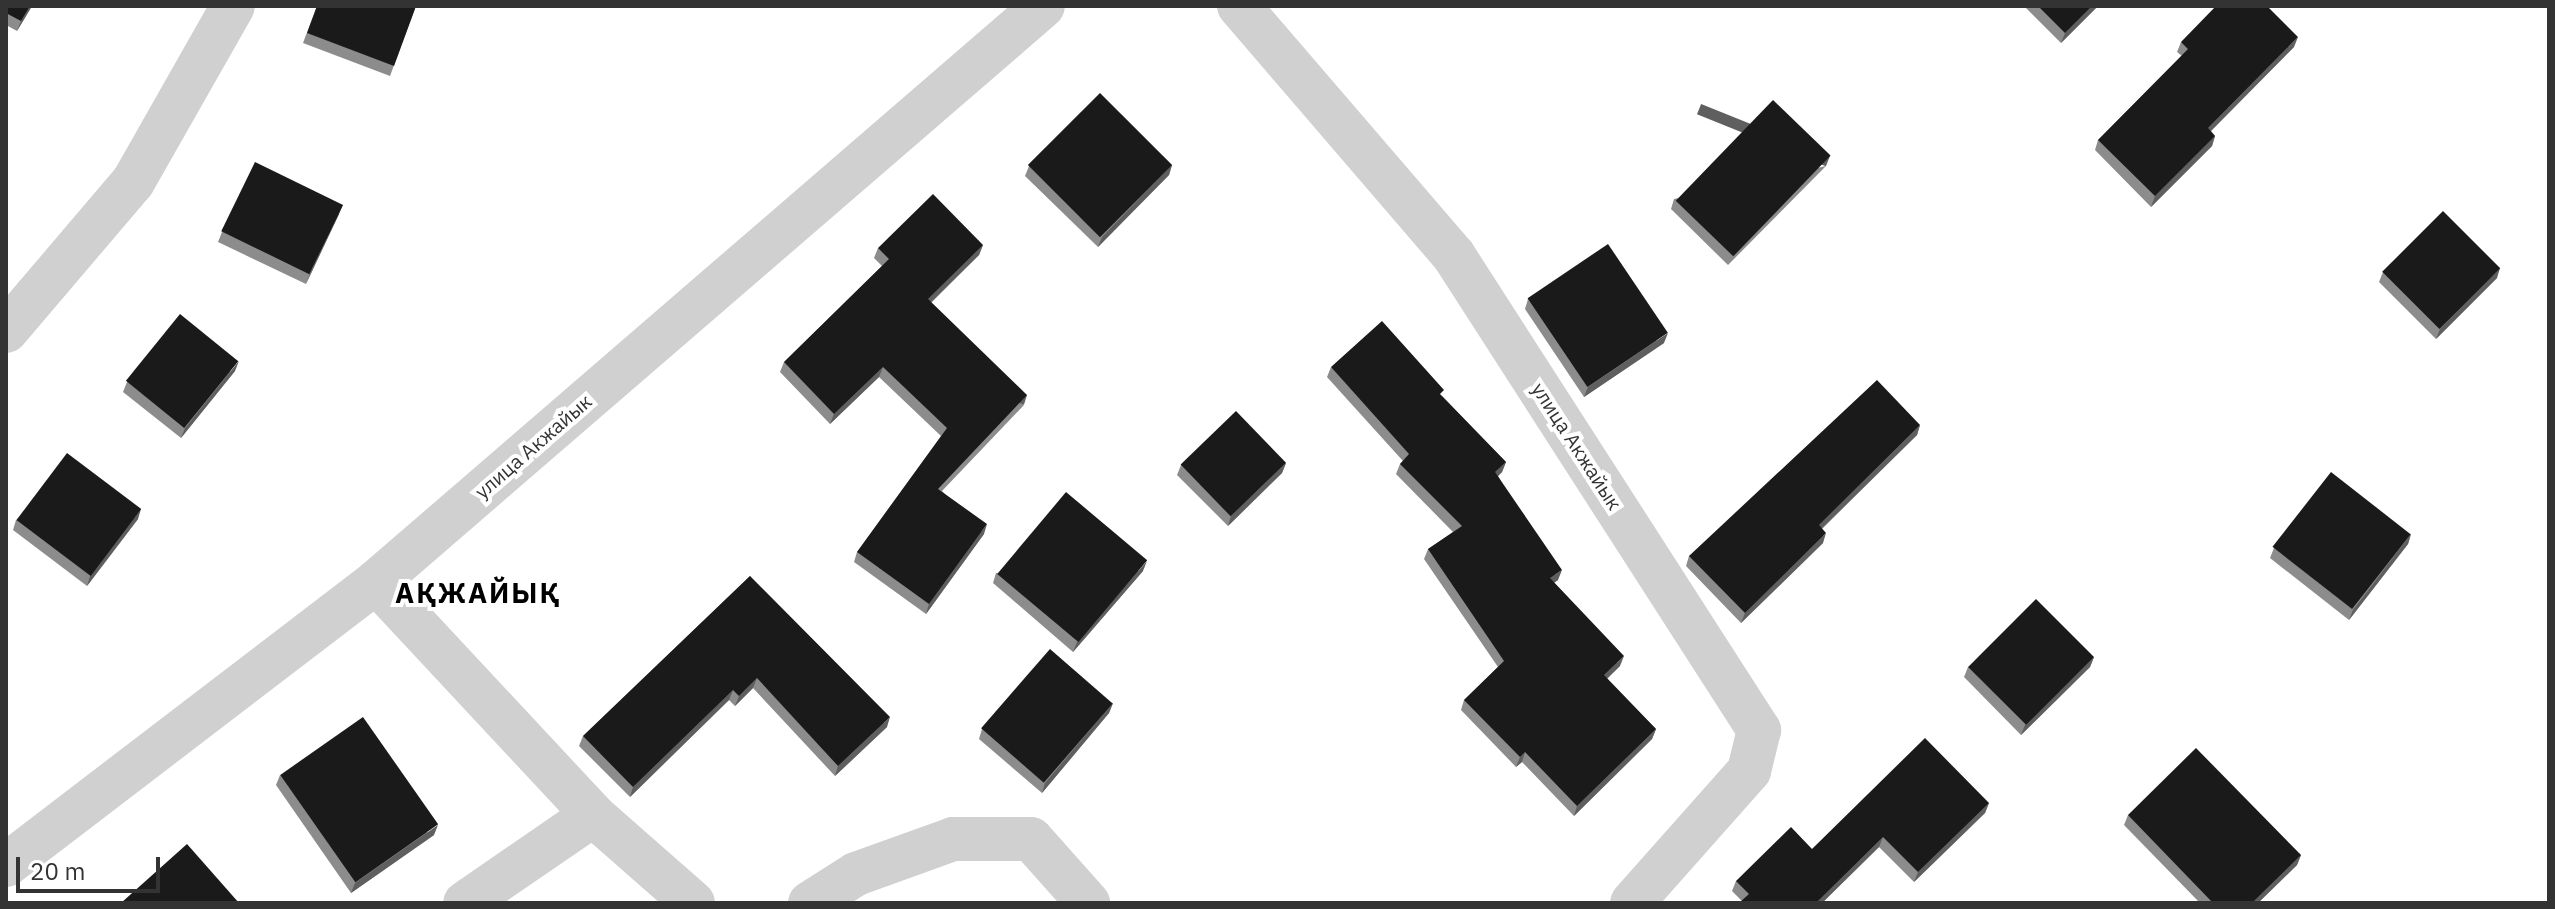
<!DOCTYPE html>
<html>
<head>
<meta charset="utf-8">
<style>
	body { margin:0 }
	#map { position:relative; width:2555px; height:909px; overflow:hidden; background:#fff; font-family:"IBM Plex Sans",sans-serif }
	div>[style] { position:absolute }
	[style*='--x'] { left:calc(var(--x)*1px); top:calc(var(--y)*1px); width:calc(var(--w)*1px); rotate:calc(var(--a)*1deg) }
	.minor>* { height:44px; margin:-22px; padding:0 22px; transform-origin:22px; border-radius:22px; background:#d0d0d0 }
	.wall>* { inset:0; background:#8c8c8c }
	.shaded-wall>* { inset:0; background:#5f5f5f; transform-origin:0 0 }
	.building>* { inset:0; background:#1a1a1a; transform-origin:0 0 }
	span { translate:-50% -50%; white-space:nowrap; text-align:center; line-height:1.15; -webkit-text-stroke:8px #fff; paint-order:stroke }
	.street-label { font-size:20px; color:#333 }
	.district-label { font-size:28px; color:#000; font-weight:700; letter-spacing:2px }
	.frame { position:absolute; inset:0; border:8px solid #333; pointer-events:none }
	.scale { position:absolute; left:16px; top:857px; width:144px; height:36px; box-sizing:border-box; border:4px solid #333; border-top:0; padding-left:10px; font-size:24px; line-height:28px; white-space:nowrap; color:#333; -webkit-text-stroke:6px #fff; paint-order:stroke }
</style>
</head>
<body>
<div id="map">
	<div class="minor">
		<div style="--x:1239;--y:6;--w:330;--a:49.3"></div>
		<div style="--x:1454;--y:256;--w:564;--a:57.24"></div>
		<div style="--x:1759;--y:730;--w:42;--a:103.7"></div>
		<div style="--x:1749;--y:771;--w:176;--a:131.6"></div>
		<div style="--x:6;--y:331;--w:196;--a:-49.6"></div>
		<div style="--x:133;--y:182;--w:202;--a:-60.4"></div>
		<div style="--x:376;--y:582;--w:318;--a:47"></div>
		<div style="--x:593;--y:815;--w:155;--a:145.5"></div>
		<div style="--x:593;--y:815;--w:133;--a:41.3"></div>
		<div style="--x:6;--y:865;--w:466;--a:-37.4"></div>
		<div style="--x:376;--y:582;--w:881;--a:-40.81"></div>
		<div style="--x:810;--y:903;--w:54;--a:-32.2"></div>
		<div style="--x:856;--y:874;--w:103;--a:-19.8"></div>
		<div style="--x:953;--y:839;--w:78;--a:0"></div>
		<div style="--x:1031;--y:839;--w:86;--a:48.3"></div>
	</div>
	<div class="wall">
		<div style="clip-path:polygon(6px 6px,32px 6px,17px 31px,6px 25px)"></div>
		<div style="clip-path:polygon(317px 6px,416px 6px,390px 76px,303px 43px)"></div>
		<div style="clip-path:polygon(2024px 6px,2098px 6px,2061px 43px)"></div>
		<div style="clip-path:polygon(2181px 42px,2294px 47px,2211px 131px,2215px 136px,2212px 146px,2151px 207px,2095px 150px,2098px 140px,2182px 56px,2177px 52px)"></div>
		<div style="clip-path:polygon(1172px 165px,1169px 175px,1098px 247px,1025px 176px,1029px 166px)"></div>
		<div style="clip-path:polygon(1826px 166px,1728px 265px,1671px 209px,1674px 199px)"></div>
		<div style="clip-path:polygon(339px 214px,306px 284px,218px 242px,222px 232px)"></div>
		<div style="clip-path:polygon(983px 245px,979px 255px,931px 303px,1024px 405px,942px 491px,984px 534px,926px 614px,854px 562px,857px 552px,941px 436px,879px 377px,830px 424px,780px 372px,784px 362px,882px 266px,874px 258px,878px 248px)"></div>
		<div style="clip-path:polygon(2383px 272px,2497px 278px,2436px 339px,2379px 282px)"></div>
		<div style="clip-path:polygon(1528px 299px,1664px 343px,1584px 397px,1525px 309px)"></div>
		<div style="clip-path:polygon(1331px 367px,1442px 396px,1506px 462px,1502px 472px,1498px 476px,1558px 580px,1554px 583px,1620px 666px,1607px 679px,1656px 729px,1652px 739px,1574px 816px,1522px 762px,1516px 767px,1461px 710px,1464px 700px,1498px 667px,1424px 559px,1428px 549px,1453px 532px,1396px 474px,1400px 464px,1403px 461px,1327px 377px)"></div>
		<div style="clip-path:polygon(235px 371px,181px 438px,123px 392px,127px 382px)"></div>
		<div style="clip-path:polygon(1920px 425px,1917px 435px,1822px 529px,1823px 543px,1741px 623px,1686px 566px,1689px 556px)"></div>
		<div style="clip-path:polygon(1286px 463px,1282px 473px,1228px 526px,1177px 475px,1181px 465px)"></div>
		<div style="clip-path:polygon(138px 519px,87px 586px,13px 530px,16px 520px)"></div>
		<div style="clip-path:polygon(2411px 534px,2408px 544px,2349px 620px,2270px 558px,2274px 548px)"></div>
		<div style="clip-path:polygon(1143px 571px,1073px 652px,993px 583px,996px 573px)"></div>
		<div style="clip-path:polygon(750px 576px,887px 727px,835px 776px,753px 688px,735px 706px,729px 700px,630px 797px,579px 746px,583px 736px)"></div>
		<div style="clip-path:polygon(2094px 657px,2090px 667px,2021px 735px,1964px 677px,1968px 667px)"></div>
		<div style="clip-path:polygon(1113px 703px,1109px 713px,1042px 793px,979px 739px,982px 729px)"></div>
		<div style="clip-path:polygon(280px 775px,434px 835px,351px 893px,276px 785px)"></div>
		<div style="clip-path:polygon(1989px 803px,1985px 813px,1914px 882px,1879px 847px,1822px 903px,1739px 903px,1742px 901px,1732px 891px,1736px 881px,1812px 849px)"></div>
		<div style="clip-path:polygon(2128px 815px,2301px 855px,2297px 865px,2258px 903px,2200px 903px,2124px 825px)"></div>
	</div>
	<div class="shaded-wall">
		<div style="clip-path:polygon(30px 6px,32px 6px,17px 31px,21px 21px)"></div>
		<div style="clip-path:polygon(2092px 6px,2098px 6px,2061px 43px,2065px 33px)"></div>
		<div style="clip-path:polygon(2298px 37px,2294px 47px,2204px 138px,2208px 128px)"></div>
		<div style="clip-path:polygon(2215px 136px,2212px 146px,2151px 207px,2155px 196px)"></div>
		<div style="left:1830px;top:156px;width:11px;height:139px;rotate:112deg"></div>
		<div style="clip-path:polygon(1172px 165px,1169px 175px,1098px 247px,1102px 237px)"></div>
		<div style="clip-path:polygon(343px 204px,339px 214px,306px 284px,310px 274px)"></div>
		<div style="clip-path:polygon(983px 245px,979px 255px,924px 309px,928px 299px)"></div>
		<div style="clip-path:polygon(2500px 268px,2497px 278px,2436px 339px,2440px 329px)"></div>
		<div style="clip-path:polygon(1668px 333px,1664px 343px,1584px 397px,1588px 387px)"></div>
		<div style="clip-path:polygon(239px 361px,235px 371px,181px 438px,185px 428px)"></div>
		<div style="clip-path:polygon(883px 367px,879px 377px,830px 424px,834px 414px)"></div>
		<div style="left:1027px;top:395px;width:10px;height:129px;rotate:107deg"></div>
		<div style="clip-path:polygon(1920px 425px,1917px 435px,1815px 535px,1819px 525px)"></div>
		<div style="clip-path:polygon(1506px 462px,1502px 472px,1492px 482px,1495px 472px)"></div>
		<div style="clip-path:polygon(1286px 463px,1282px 473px,1228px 526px,1231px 516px)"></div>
		<div style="clip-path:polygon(141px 509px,138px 519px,87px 586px,90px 576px)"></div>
		<div style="clip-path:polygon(987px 524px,984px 534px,926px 614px,929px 604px)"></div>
		<div style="clip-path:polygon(1826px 533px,1823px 543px,1741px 623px,1745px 613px)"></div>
		<div style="clip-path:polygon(2411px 534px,2408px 544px,2349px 620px,2353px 610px)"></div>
		<div style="clip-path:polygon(1147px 561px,1143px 571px,1073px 652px,1077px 642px)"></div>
		<div style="clip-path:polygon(1562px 570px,1558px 580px,1546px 588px,1550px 578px)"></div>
		<div style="clip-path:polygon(1624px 656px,1620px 666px,1600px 685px,1604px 675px)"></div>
		<div style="clip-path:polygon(2094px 657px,2090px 667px,2021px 735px,2025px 725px)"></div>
		<div style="clip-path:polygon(757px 678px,753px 688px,735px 706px,739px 696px)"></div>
		<div style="clip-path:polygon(733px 690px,729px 700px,630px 797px,633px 787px)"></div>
		<div style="clip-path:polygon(1113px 703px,1109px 713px,1042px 793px,1045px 783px)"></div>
		<div style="clip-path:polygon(890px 717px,887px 727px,835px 776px,838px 766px)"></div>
		<div style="clip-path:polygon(1656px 729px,1652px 739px,1574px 816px,1577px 806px)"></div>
		<div style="clip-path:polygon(1525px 752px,1522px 762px,1516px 767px,1520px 757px)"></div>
		<div style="clip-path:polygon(1989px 803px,1985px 813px,1914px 882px,1918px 872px)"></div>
		<div style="clip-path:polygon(438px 825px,434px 835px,351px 893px,355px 883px)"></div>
		<div style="clip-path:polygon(1883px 837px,1879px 847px,1822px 903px,1816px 903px)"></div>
		<div style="clip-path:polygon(2301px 855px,2297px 865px,2258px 903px,2252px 903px)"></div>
	</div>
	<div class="building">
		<div style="clip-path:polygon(6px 6px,30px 6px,21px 21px,6px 13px)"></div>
		<div style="clip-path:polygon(317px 6px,416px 6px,394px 66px,307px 33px)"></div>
		<div style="clip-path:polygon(2038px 6px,2092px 6px,2065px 33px)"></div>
		<div style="clip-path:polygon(2216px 6px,2267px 6px,2298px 37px,2208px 128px,2215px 136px,2155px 196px,2098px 140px,2188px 49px,2181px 42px)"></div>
		<div style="left:1100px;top:93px;width:102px;height:102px;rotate:45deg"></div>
		<div style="left:1773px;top:100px;width:80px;height:140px;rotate:44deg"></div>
		<div style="left:255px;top:162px;width:98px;height:77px;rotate:26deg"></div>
		<div style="clip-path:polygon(933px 194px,983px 245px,928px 299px,1027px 395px,938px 489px,987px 524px,929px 604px,857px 552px,947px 428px,883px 367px,834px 414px,784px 362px,889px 259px,878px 248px)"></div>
		<div style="left:2443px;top:211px;width:81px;height:86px;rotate:45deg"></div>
		<div style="left:1608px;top:244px;width:107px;height:97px;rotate:56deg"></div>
		<div style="left:180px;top:314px;width:75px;height:86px;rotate:39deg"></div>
		<div style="clip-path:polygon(1382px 321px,1444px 390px,1440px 394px,1506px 462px,1495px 472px,1562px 570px,1550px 578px,1624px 656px,1604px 675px,1656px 729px,1577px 806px,1525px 752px,1520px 757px,1464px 700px,1504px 661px,1428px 549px,1462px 526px,1400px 464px,1409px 454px,1331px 367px)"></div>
		<div style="clip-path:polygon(1877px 380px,1920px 425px,1819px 525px,1826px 533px,1745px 613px,1689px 556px)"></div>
		<div style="left:1236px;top:411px;width:72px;height:77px;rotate:46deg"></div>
		<div style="left:67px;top:453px;width:93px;height:84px;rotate:37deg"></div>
		<div style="left:2331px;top:472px;width:101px;height:95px;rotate:38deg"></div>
		<div style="left:1066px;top:492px;width:106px;height:107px;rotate:40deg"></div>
		<div style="clip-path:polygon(750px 576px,890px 717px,838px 766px,757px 678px,739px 696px,733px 690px,633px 787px,583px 736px)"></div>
		<div style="left:2036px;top:599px;width:82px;height:96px;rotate:45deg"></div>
		<div style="left:1050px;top:649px;width:83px;height:105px;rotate:41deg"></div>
		<div style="left:363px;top:717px;width:131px;height:101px;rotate:55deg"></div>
		<div style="clip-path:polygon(1925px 738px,1989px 803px,1918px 872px,1883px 837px,1816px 903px,1739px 903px,1749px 894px,1736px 881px,1791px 827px,1812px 849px)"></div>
		<div style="clip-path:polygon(2196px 748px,2301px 855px,2252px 903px,2213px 903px,2128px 815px)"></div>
		<div style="clip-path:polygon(187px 844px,239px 903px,121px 903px)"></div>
	</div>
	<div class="street-label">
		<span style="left:533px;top:446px;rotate:-41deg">улица Акжайык</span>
		<span style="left:1577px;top:446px;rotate:57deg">улица Акжайык</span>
	</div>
	<div class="district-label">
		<span style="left:478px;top:593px">АҚЖАЙЫҚ</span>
	</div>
	<div class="frame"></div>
	<div class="scale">20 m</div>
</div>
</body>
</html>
